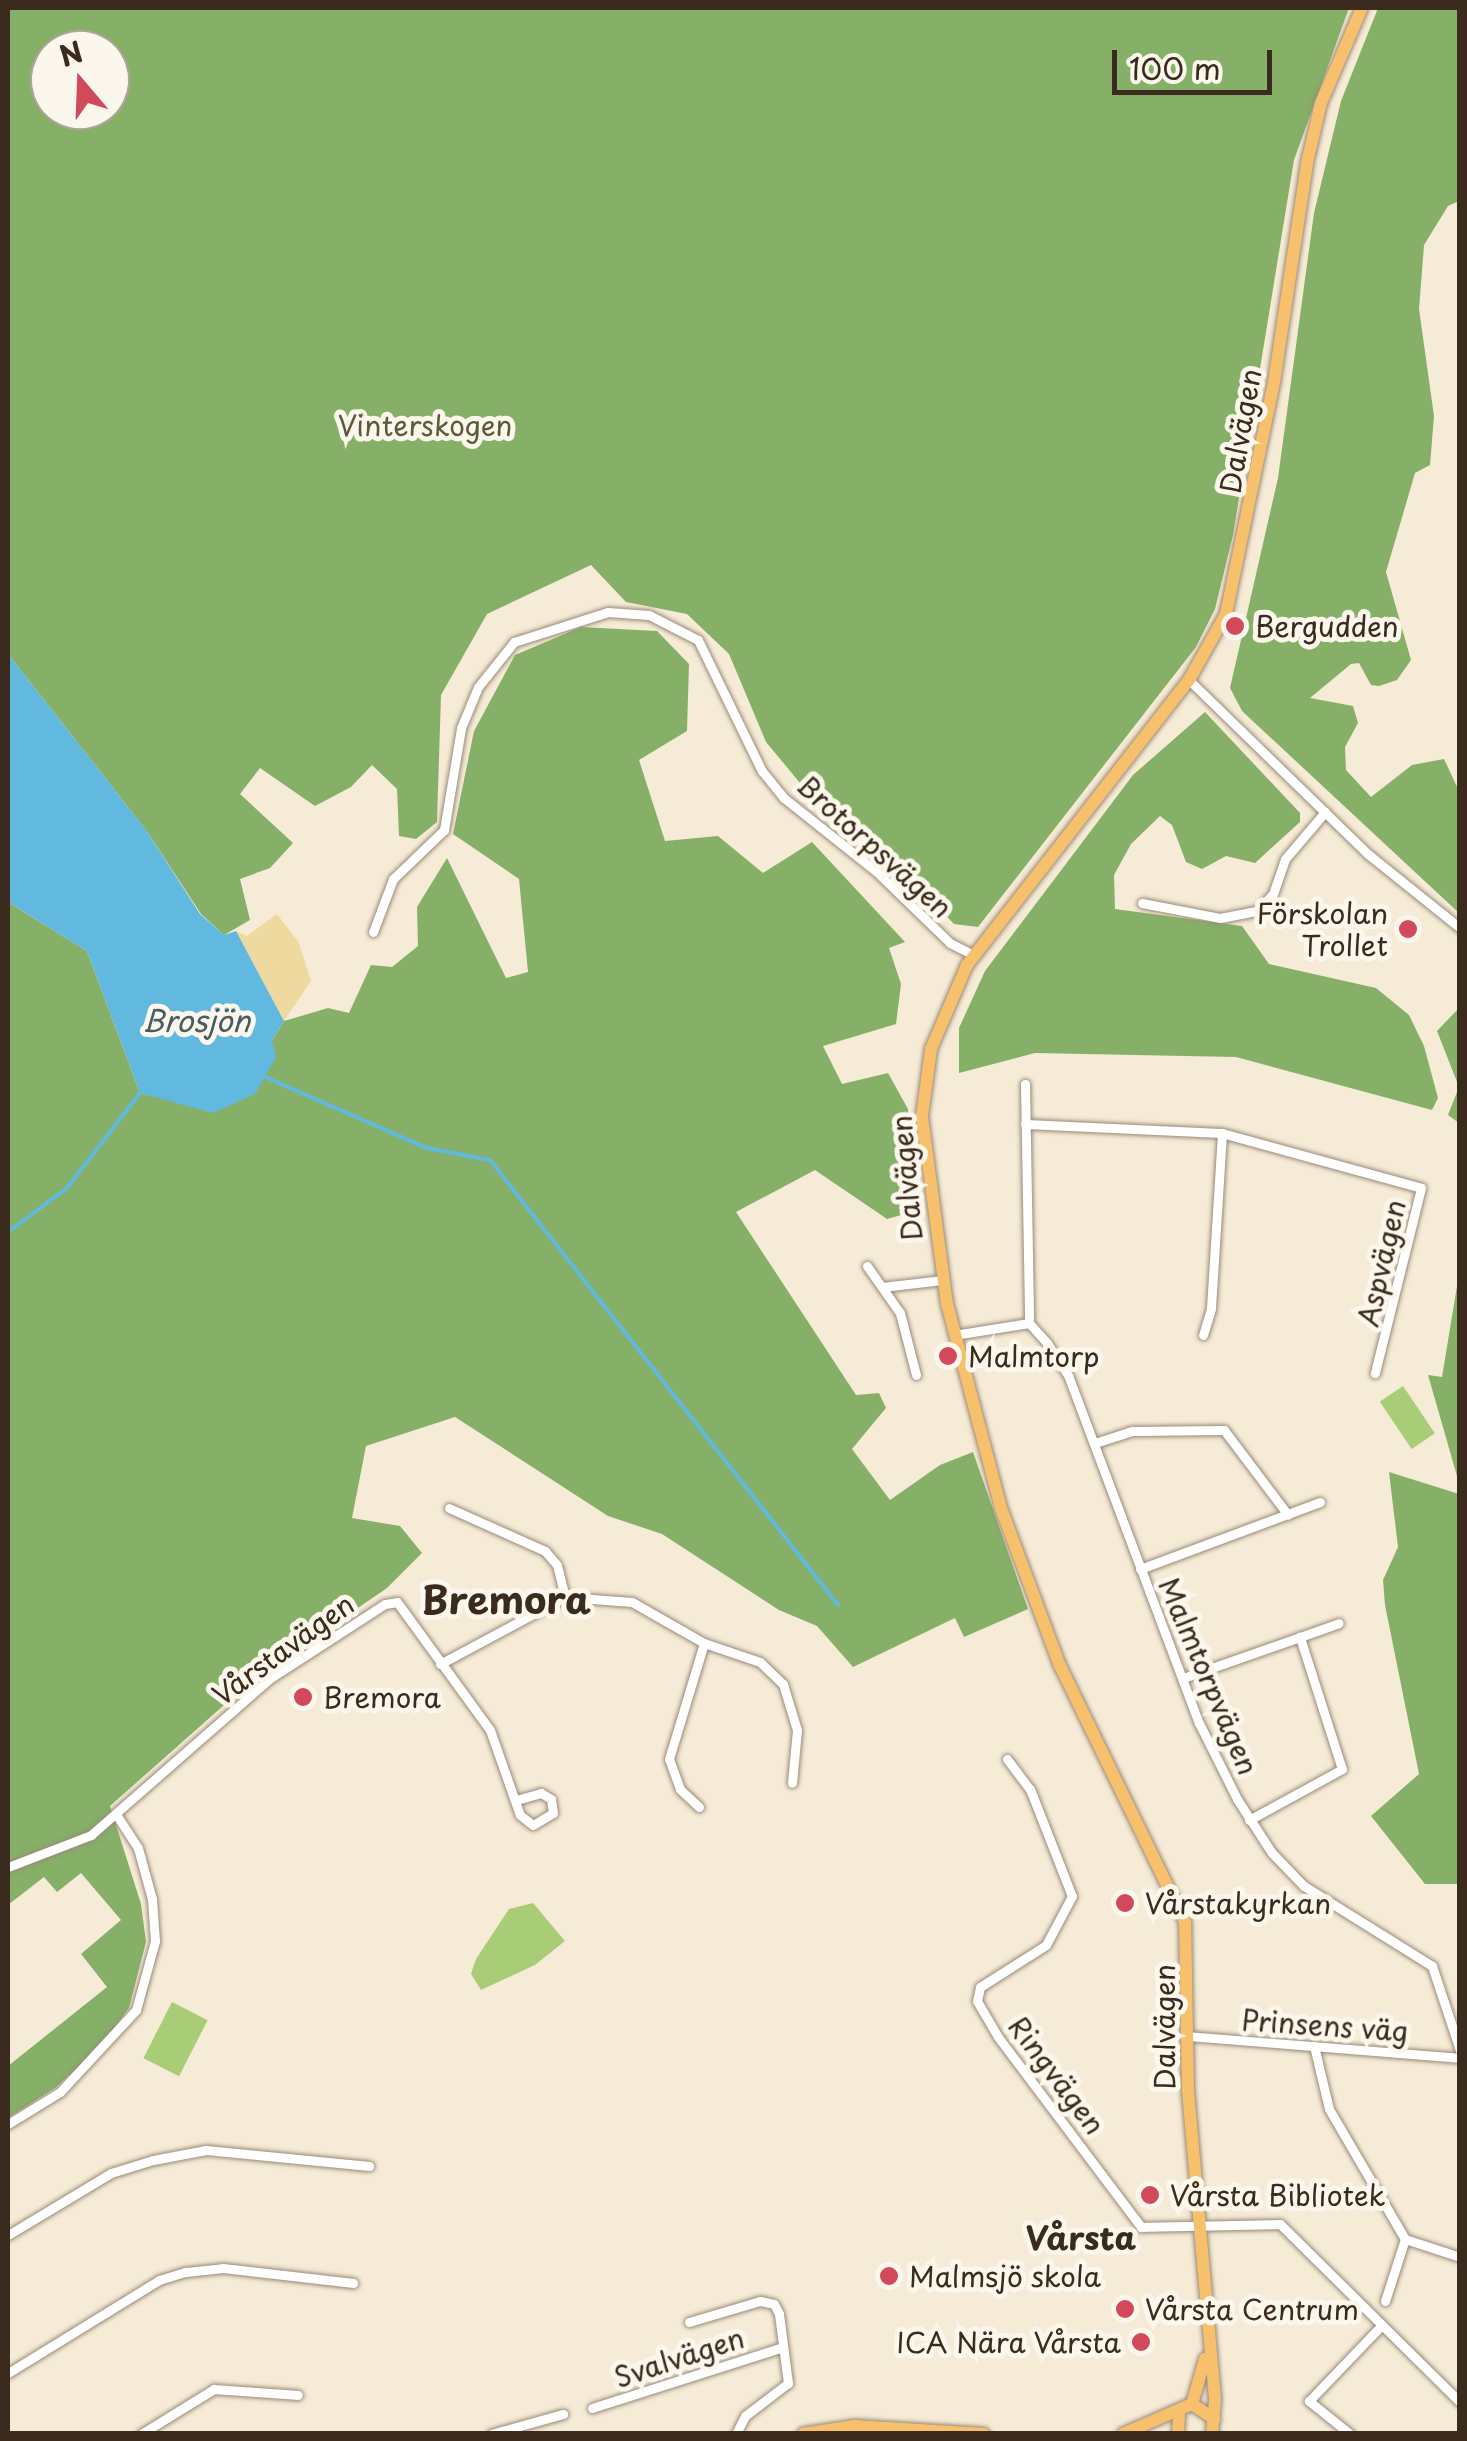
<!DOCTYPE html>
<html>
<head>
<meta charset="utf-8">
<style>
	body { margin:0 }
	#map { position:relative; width:1467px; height:2441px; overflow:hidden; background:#f6ebd6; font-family:"Playpen Sans",sans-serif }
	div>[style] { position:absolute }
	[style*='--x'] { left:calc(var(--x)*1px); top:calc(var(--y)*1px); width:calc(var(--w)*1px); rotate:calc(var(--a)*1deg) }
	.green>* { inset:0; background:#a9cd76; transform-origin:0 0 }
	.forest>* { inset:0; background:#86b067 }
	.sand>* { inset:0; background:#eeda9e }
	.water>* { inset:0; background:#62b9df }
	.stream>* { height:4px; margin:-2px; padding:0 2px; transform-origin:2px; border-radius:2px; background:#62b9df }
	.roads { filter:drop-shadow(0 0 2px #988a7a) drop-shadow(0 0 2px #988a7a) }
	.minor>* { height:9px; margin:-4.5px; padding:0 4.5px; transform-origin:4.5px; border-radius:4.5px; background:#fff }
	.primary>* { height:12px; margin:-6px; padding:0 6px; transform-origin:6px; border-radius:6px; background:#f7c06c }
	.dots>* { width:28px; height:28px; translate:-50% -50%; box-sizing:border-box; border:5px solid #fbf7ec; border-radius:50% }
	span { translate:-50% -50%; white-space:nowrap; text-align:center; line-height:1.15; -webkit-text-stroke:10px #fbf7ec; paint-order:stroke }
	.park-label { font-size:28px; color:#5c5b38 }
	.street-label { font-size:28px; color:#3b2a1e }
	.poi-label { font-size:28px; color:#3b2a1e }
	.left { translate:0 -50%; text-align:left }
	.right { translate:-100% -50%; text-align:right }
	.water-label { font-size:30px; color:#495c62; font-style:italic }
	.quarter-label { font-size:32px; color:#3b2a1e; font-weight:700 }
	.district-label { font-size:38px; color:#3b2a1e; font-weight:700 }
	.frame { position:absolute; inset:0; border:10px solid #3b2a1e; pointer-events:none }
	.north { position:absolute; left:30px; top:30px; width:100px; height:100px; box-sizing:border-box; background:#fbf7ec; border:2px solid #aea59a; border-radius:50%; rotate:341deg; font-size:28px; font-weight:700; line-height:40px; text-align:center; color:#3b2a1e }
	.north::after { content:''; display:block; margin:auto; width:35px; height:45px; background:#d1495b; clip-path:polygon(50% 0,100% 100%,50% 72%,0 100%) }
	.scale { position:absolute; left:1112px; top:50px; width:160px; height:45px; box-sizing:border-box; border:5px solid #3b2a1e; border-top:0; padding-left:12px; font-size:30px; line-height:35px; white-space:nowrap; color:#3b2a1e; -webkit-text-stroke:8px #fbf7ec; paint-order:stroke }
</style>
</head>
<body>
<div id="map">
	<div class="green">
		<div style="left:1403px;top:1386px;width:57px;height:28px;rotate:56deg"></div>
		<div style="clip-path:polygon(533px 1903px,565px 1941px,535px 1965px,481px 1990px,471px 1974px,476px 1959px,509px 1909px)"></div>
		<div style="left:172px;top:2002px;width:40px;height:63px;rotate:27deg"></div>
	</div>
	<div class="forest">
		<div style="clip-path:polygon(evenodd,8px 8px,1349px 8px,1294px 160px,1233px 535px,1215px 609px,1196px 647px,978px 927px,954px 924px,865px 831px,810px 795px,766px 742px,729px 654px,687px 614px,626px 602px,591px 565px,487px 614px,441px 695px,437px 822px,416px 839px,399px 836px,397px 789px,372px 765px,351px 787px,315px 806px,260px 768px,240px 794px,293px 843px,270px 868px,240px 879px,250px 920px,224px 935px,201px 914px,146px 830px,8px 654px,8px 8px,50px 50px,110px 50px,110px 110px,50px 110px,50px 50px)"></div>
		<div style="clip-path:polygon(1378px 8px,1459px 8px,1459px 201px,1448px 206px,1424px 245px,1419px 309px,1434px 416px,1430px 465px,1415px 473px,1386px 572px,1411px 660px,1397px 680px,1379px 686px,1371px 685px,1359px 663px,1351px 664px,1310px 698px,1353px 706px,1358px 723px,1345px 747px,1346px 770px,1371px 797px,1412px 765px,1444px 759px,1459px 791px,1459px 913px,1242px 711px,1230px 688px,1278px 478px,1314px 213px,1341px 101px)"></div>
		<div style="clip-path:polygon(581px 627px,657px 631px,689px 664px,687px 731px,639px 760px,665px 841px,718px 836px,763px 873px,812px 842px,905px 942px,889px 948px,901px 984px,896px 1024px,823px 1046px,842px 1084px,888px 1073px,908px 1109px,912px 1212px,887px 1219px,815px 1170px,736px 1212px,856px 1395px,879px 1393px,886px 1408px,852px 1449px,890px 1500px,940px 1465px,973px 1452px,1028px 1609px,964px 1637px,955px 1618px,853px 1667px,817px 1626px,779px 1610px,662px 1534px,608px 1516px,455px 1417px,366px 1446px,352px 1518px,400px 1526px,422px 1553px,387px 1588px,250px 1682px,110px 1806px,141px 1904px,146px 1942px,129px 2008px,98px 2049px,55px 2088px,8px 2118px,8px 2066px,107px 1987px,81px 1954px,121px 1920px,81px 1873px,57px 1892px,44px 1877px,8px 1905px,8px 902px,87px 951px,140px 1093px,175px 1101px,272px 1040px,284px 1021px,328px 1008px,349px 1013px,371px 965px,392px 967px,418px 946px,417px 907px,447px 858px,506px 978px,528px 972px,519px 879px,453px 834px,474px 731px,515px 655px)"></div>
		<div style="clip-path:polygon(1205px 712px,1300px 813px,1300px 822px,1255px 863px,1226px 856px,1202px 869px,1186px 862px,1172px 825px,1160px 816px,1131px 844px,1114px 875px,1115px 909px,1242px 926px,1269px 964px,1376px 988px,1409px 1015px,1424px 1046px,1438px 1098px,1432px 1110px,1236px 1057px,1035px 1053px,959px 1073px,959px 1028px,985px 971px,1133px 775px)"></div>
		<div style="clip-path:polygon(1459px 1008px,1459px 1123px,1448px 1115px,1459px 1087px,1437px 1031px)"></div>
		<div style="clip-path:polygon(1459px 1274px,1460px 1274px,1459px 1483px,1428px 1375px,1442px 1377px)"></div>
		<div style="clip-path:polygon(1389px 1472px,1459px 1494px,1459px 1884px,1425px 1884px,1371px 1816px,1419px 1774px,1385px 1605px,1383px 1580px,1398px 1547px)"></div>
	</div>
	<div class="sand">
		<div style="clip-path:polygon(277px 914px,299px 943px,311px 981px,284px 1021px,236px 931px,247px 936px)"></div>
	</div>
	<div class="water">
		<div style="clip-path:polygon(8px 654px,146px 830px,200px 914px,224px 935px,236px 931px,284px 1021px,272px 1040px,276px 1057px,255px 1094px,213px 1113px,140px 1093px,87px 951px,8px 902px)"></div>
	</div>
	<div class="stream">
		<div style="--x:265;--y:1077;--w:177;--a:23.7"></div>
		<div style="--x:427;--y:1148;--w:64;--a:10.8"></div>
		<div style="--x:490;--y:1160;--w:565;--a:51.97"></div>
		<div style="--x:8;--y:1232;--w:74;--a:-36.7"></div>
		<div style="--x:67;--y:1188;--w:120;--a:-52.5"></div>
	</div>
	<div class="roads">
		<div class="minor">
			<div style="--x:1189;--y:680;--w:250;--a:44.2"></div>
			<div style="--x:1368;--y:854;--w:118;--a:38.8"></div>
			<div style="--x:1142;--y:903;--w:79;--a:10.9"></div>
			<div style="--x:1220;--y:918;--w:38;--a:-11"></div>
			<div style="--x:1257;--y:911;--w:23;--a:-47"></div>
			<div style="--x:1273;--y:894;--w:37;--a:-71"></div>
			<div style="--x:1285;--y:859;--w:62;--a:-49.6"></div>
			<div style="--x:373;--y:932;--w:57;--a:-69.3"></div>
			<div style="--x:393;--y:879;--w:71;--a:-43.9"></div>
			<div style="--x:444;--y:830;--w:103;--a:-80.5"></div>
			<div style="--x:461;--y:728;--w:44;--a:-67.5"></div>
			<div style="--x:478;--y:687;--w:58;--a:-51.3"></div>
			<div style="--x:514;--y:642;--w:99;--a:-17.7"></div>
			<div style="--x:608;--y:612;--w:41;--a:4.2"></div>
			<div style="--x:649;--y:615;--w:55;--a:27"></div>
			<div style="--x:698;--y:640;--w:146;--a:64"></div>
			<div style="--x:762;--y:771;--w:35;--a:51"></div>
			<div style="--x:784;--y:798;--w:119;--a:38.5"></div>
			<div style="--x:877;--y:872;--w:102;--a:44.2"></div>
			<div style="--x:950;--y:943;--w:28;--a:27"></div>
			<div style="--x:1025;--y:1084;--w:239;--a:89"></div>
			<div style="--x:1025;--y:1124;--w:197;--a:2.6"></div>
			<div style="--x:1222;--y:1133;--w:206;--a:15.4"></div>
			<div style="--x:1421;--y:1188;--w:191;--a:104"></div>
			<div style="--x:867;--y:1266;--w:57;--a:54.9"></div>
			<div style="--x:900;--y:1313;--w:64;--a:75.5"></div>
			<div style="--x:882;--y:1287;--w:61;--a:-6.5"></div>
			<div style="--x:954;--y:1335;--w:76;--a:-9.1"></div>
			<div style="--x:1029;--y:1323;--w:27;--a:48"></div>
			<div style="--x:1047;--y:1343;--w:38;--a:57"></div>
			<div style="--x:1068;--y:1375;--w:372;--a:69.4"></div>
			<div style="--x:1199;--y:1723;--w:85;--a:63.4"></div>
			<div style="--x:1237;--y:1799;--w:64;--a:57.1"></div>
			<div style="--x:1272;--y:1853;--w:46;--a:45.9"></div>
			<div style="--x:1304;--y:1886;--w:151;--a:32"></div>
			<div style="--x:1432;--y:1966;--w:89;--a:71.6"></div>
			<div style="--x:1203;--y:1335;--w:28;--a:-73"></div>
			<div style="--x:1211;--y:1308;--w:175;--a:-86.4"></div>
			<div style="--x:1095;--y:1443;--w:40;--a:-18"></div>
			<div style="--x:1133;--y:1431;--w:91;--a:-0.6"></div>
			<div style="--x:1224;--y:1430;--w:106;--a:53"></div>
			<div style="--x:449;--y:1508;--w:105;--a:24.1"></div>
			<div style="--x:545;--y:1551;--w:18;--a:49"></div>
			<div style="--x:557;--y:1565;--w:33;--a:76"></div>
			<div style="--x:1140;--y:1569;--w:192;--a:-20.4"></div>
			<div style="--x:440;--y:1664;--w:142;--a:-28.2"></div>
			<div style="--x:565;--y:1597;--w:67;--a:4.3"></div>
			<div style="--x:632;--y:1602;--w:83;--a:29.7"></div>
			<div style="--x:704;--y:1643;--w:59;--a:18.7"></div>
			<div style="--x:760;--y:1662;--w:32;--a:44"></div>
			<div style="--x:783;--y:1684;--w:48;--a:73.1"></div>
			<div style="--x:797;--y:1730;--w:53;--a:95.4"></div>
			<div style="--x:1183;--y:1678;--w:124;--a:-19.3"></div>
			<div style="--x:1007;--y:1759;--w:38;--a:53"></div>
			<div style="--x:1030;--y:1789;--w:115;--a:68.6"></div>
			<div style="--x:1072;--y:1896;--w:55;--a:118"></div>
			<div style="--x:1046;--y:1945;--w:78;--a:147.5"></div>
			<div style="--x:980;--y:1987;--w:14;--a:102"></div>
			<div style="--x:977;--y:2001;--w:42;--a:59.7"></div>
			<div style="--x:998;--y:2037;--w:238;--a:53"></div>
			<div style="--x:1141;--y:2227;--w:139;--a:-1.2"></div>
			<div style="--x:1280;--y:2224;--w:253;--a:44.7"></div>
			<div style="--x:699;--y:1807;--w:26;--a:-137"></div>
			<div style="--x:680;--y:1789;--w:32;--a:-110"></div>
			<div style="--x:669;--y:1759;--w:121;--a:-73.2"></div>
			<div style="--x:1249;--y:1820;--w:106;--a:-28.7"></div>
			<div style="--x:1342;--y:1769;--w:139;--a:-107.7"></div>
			<div style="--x:1300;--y:1637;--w:41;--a:-19.7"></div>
			<div style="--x:8;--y:1867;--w:89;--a:-21.1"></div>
			<div style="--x:91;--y:1835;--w:237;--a:-41.2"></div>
			<div style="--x:269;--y:1679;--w:138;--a:-32.9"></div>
			<div style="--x:385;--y:1604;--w:12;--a:-9"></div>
			<div style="--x:397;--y:1602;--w:158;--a:54"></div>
			<div style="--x:490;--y:1730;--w:90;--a:70.6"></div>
			<div style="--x:520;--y:1815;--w:16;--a:38"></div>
			<div style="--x:533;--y:1825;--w:23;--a:-31"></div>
			<div style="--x:553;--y:1813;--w:14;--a:-98"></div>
			<div style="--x:551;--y:1799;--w:12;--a:-149"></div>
			<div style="--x:541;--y:1793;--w:26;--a:164"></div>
			<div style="--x:1187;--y:2036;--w:274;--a:4.6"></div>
			<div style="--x:1314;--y:2046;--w:65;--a:76.6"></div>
			<div style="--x:1329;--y:2109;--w:151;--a:59.7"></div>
			<div style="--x:1405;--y:2239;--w:58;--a:18.1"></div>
			<div style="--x:8;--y:2124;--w:61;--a:-31.6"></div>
			<div style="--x:60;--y:2092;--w:112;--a:-47.2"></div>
			<div style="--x:136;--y:2010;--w:72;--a:-74.6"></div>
			<div style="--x:155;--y:1941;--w:42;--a:-94.1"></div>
			<div style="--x:152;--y:1899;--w:53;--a:-105.4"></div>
			<div style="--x:138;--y:1848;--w:38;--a:-123"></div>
			<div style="--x:8;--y:2235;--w:120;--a:-31"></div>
			<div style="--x:111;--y:2173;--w:44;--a:-17.2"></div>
			<div style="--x:153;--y:2160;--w:54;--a:-10.7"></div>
			<div style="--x:206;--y:2150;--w:164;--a:5.6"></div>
			<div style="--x:1385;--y:2301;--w:65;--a:-72.1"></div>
			<div style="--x:689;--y:2322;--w:74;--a:-16.5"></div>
			<div style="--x:760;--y:2301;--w:14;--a:12"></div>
			<div style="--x:774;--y:2304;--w:11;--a:63"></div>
			<div style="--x:779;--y:2314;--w:70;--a:82.6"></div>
			<div style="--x:788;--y:2383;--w:54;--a:142.5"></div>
			<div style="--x:745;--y:2416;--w:20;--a:117"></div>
			<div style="--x:8;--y:2373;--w:177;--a:-31.6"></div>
			<div style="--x:159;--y:2280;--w:28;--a:-17"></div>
			<div style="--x:186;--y:2272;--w:37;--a:-6"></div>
			<div style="--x:223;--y:2268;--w:131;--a:6.6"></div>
			<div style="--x:592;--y:2408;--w:197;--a:-17.7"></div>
			<div style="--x:141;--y:2434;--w:86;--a:-31.7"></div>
			<div style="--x:214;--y:2389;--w:84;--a:4.1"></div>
			<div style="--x:491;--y:2434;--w:75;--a:-15.5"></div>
			<div style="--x:1350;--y:2434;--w:53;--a:-141.2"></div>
			<div style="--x:1309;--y:2401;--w:103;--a:-46.2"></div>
		</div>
		<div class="primary">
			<div style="--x:1192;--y:2404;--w:47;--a:-73.9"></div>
			<div style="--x:803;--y:2434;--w:52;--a:-8.9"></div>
			<div style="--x:854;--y:2426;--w:130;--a:3.5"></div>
			<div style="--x:1123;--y:2434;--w:75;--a:-23.5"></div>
			<div style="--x:1192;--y:2404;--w:27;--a:34"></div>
			<div style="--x:1178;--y:2434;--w:21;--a:-87"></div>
			<div style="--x:1212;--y:2434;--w:35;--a:-85"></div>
			<div style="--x:1215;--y:2399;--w:311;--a:-95"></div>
			<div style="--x:1188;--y:2089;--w:167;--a:-91"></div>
			<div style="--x:1185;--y:1922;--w:285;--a:-116"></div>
			<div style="--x:1060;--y:1666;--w:169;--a:-110.5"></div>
			<div style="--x:1001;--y:1508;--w:211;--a:-104.8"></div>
			<div style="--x:947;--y:1304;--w:190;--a:-97.6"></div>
			<div style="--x:922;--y:1116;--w:68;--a:-82.3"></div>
			<div style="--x:931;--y:1049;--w:91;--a:-66.8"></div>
			<div style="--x:967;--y:965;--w:361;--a:-52.1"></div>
			<div style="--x:1189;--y:680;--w:76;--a:-60.7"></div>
			<div style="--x:1226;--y:614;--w:237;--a:-78.3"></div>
			<div style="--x:1274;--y:382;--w:221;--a:-81.4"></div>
			<div style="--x:1307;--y:163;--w:62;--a:-76.9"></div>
			<div style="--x:1321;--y:103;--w:103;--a:-66.7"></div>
		</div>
	</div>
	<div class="dots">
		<div style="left:1235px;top:626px;background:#d1495b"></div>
		<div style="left:1408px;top:929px;background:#d1495b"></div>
		<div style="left:948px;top:1356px;background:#d1495b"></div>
		<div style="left:303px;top:1697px;background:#d1495b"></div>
		<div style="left:1125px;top:1903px;background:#d1495b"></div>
		<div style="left:1150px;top:2195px;background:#d1495b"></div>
		<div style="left:889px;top:2276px;background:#d1495b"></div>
		<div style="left:1125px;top:2309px;background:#d1495b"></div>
		<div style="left:1141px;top:2342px;background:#d1495b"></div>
	</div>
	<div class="park-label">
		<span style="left:425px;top:425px">Vinterskogen</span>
	</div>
	<div class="street-label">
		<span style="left:1240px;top:431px;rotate:-80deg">Dalvägen</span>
		<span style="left:875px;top:846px;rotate:42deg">Brotorpsvägen</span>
		<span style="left:906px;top:1178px;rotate:-95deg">Dalvägen</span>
		<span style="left:1381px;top:1263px;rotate:-77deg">Aspvägen</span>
		<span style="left:283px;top:1649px;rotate:-36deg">Vårstavägen</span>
		<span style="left:1209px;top:1676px;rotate:67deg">Malmtorpvägen</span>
		<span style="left:1325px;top:2025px;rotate:4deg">Prinsens väg</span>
		<span style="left:1164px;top:2027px;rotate:-90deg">Dalvägen</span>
		<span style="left:1057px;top:2075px;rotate:53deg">Ringvägen</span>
		<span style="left:679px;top:2357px;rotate:-18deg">Svalvägen</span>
	</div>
	<div class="poi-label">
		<span class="left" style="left:1255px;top:626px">Bergudden</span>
		<span class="right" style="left:1388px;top:929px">Förskolan<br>Trollet</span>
		<span class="left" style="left:968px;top:1356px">Malmtorp</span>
		<span class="left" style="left:323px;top:1697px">Bremora</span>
		<span class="left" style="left:1145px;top:1903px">Vårstakyrkan</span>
		<span class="left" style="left:1170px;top:2195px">Vårsta Bibliotek</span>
		<span class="left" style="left:909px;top:2276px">Malmsjö skola</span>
		<span class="left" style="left:1145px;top:2309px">Vårsta Centrum</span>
		<span class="right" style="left:1121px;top:2342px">ICA Nära Vårsta</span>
	</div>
	<div class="water-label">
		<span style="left:196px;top:1020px">Brosjön</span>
	</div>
	<div class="quarter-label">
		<span style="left:1081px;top:2237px">Vårsta</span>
	</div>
	<div class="district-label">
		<span style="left:506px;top:1599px">Bremora</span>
	</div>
	<div class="frame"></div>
	<div class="north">N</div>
	<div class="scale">100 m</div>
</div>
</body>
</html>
